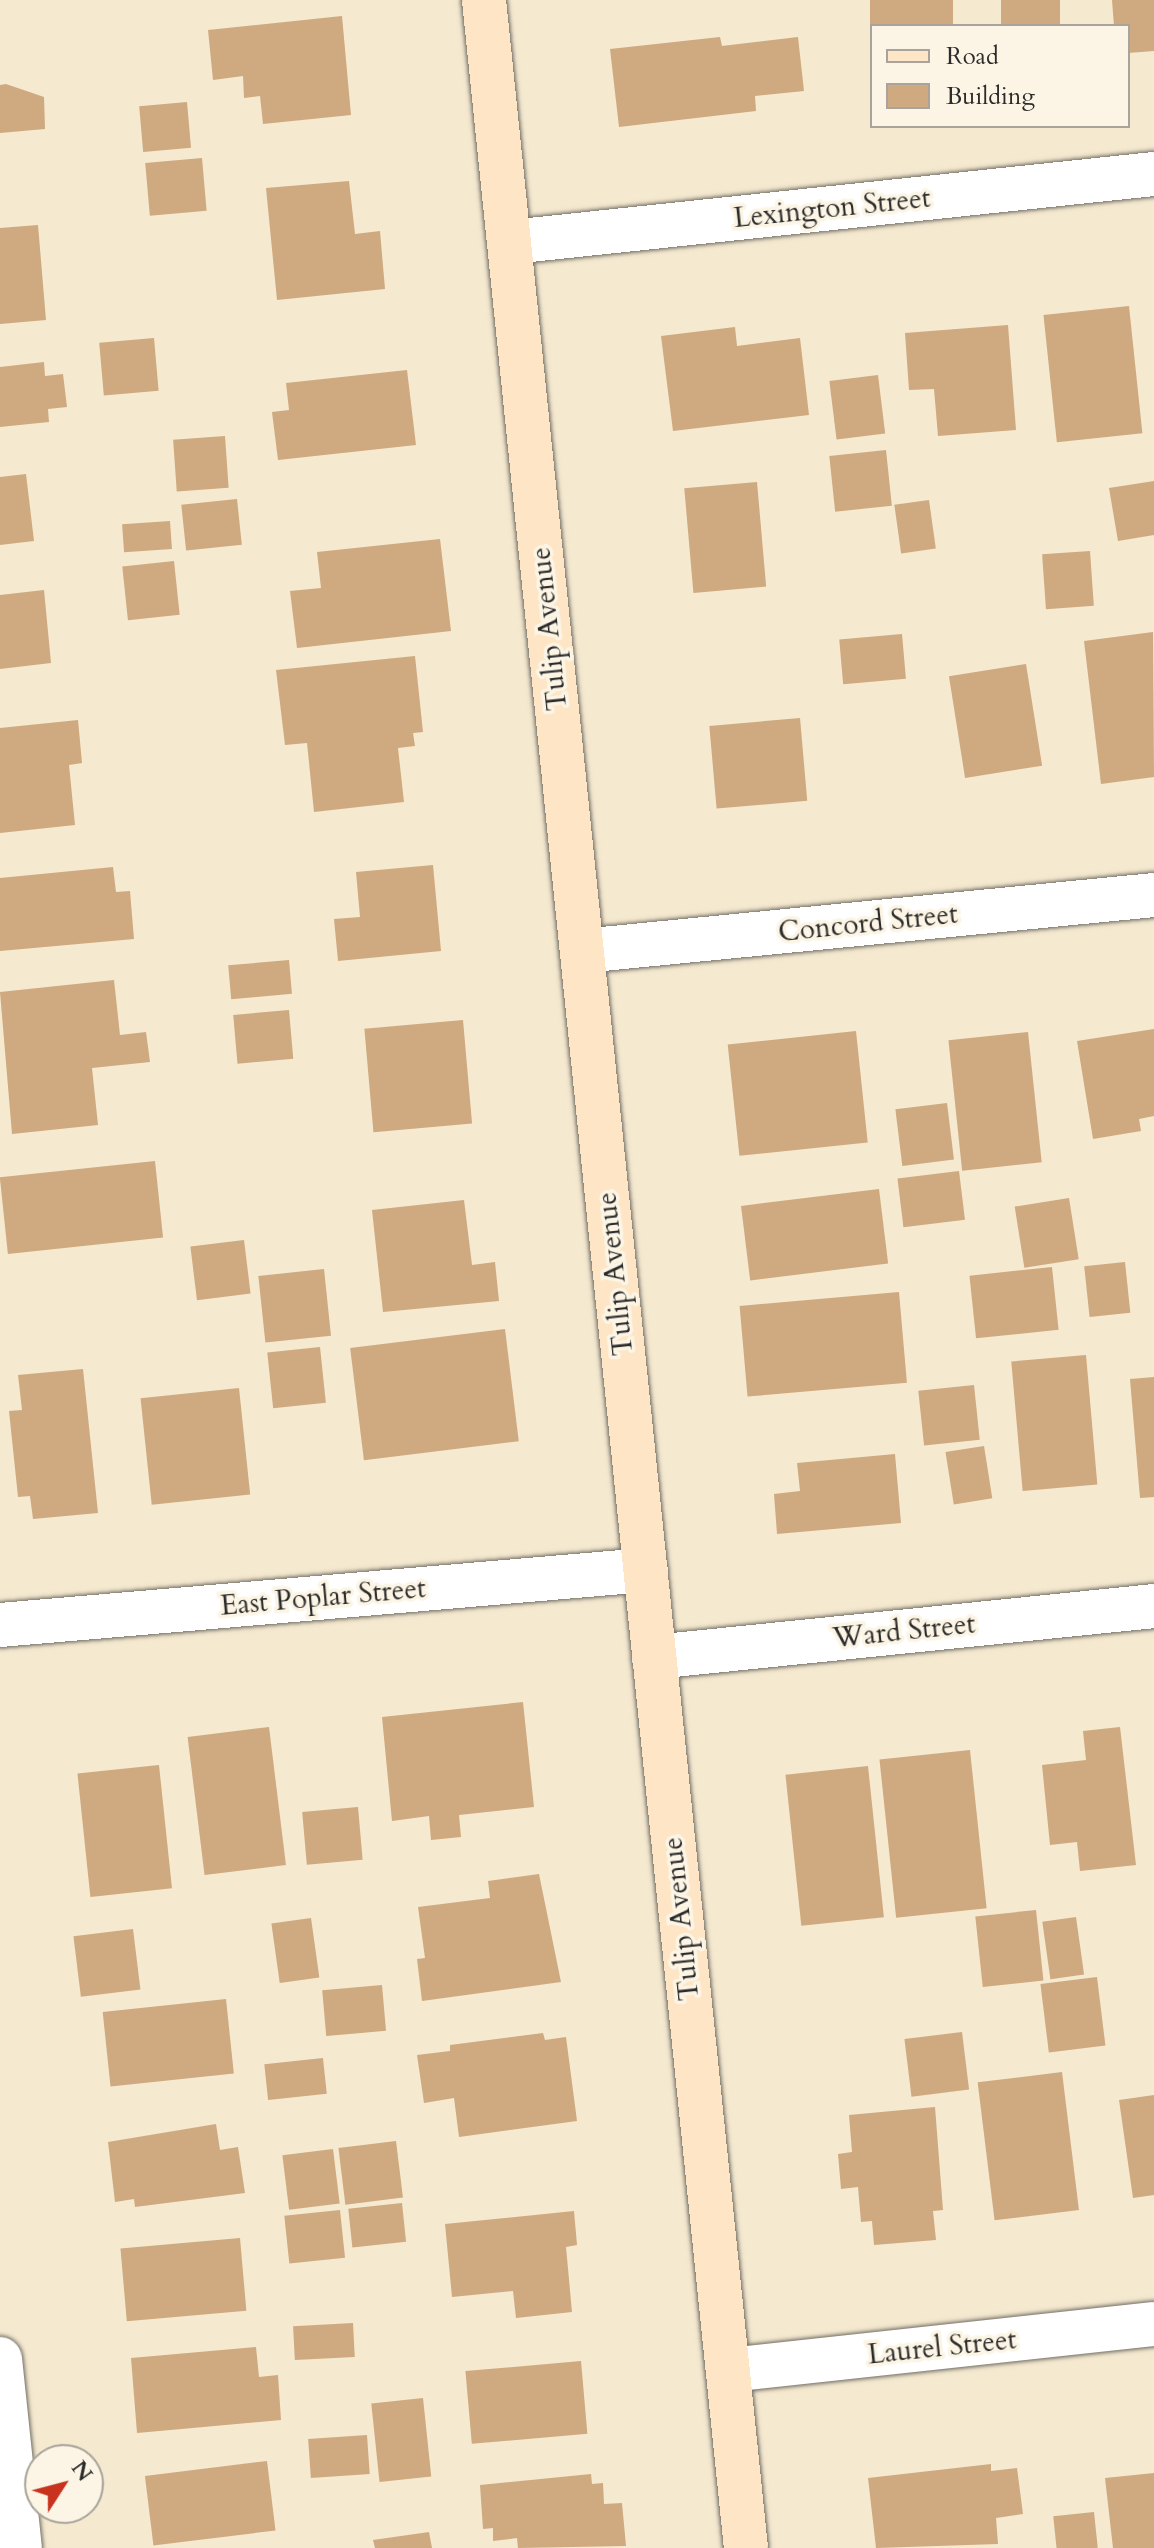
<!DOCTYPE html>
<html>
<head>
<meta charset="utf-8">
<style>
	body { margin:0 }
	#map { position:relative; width:1154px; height:2548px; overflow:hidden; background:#f5e9d0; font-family:Cardo,serif }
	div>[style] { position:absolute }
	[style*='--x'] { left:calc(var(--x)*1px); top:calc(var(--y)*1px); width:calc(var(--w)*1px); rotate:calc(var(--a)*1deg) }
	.building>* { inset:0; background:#cfa97f; transform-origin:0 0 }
	.roads { filter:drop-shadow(0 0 2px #726e65) drop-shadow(0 0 2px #726e65) }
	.minor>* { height:44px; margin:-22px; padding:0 22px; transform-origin:22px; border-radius:22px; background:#fff }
	.secondary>* { height:44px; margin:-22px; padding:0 22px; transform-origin:22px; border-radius:22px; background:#fee5c5 }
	span { translate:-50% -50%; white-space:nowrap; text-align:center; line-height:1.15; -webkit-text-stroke:7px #fcf5e5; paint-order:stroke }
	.street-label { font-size:28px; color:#2b2b2b }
	.legend { position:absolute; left:870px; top:24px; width:260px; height:104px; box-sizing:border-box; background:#fcf5e5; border:2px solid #a8a49b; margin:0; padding:10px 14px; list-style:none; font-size:24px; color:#2b2b2b }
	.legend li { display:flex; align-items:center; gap:16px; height:40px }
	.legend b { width:40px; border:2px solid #a8a49b }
	.north { position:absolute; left:24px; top:2444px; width:80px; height:80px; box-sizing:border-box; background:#fcf5e5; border:2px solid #a8a49b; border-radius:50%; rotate:54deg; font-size:22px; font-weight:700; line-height:32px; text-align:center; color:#2b2b2b }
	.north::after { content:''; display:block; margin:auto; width:28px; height:36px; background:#c8321e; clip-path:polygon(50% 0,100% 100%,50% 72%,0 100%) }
</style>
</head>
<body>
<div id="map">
	<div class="building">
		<div style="left:870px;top:0;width:83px;height:26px"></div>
		<div style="left:1001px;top:0;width:59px;height:26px"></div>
		<div style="clip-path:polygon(1112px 0,1154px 0,1154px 51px,1128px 53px,1128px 26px,1114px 26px)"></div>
		<div style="clip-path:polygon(342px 16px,351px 115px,263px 124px,260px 96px,244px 98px,243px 76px,213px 80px,208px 30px)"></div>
		<div style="clip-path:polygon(720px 37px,722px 46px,798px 37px,804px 91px,755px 96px,756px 111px,619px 127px,610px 49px)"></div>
		<div style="clip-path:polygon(6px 84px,44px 97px,45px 129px,0 133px,0 85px)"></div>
		<div style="left:187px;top:102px;width:46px;height:48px;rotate:85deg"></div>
		<div style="left:202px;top:158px;width:53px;height:57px;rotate:85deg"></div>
		<div style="clip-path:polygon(349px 181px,355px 234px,380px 231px,385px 289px,277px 300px,266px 188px)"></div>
		<div style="clip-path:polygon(38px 225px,46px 320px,0 324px,0 228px)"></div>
		<div style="left:1129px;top:306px;width:128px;height:86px;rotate:84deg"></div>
		<div style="clip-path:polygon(1008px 325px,1016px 430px,938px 436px,934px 389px,909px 390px,905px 333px)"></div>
		<div style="clip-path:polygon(735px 327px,737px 346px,800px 338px,809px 415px,673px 431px,661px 336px)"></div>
		<div style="left:154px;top:338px;width:53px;height:55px;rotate:85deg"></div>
		<div style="clip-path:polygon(44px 362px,45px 376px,63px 374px,67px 407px,48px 409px,49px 422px,0 427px,0 367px)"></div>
		<div style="clip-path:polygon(407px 370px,416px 445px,278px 460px,272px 412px,289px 410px,286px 383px)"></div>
		<div style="left:878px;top:375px;width:59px;height:49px;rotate:83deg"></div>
		<div style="left:225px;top:436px;width:52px;height:52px;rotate:86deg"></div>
		<div style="left:886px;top:450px;width:56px;height:57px;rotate:84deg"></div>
		<div style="clip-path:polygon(26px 474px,34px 541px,0 545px,0 477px)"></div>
		<div style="clip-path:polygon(1154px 481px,1154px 535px,1118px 541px,1109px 488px)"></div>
		<div style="left:757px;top:482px;width:105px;height:73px;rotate:85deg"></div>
		<div style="left:237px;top:499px;width:46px;height:56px;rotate:84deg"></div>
		<div style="left:929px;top:500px;width:49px;height:35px;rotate:82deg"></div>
		<div style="left:170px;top:521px;width:28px;height:48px;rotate:86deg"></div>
		<div style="clip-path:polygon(440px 539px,451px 631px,297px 648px,290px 591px,321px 588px,317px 552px)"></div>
		<div style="left:1090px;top:551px;width:55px;height:48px;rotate:86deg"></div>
		<div style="left:174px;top:561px;width:54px;height:52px;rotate:84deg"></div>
		<div style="clip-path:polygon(44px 590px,51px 663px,0 669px,0 595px)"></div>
		<div style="clip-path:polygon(1153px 632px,1154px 777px,1101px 784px,1084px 641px)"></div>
		<div style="left:902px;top:634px;width:45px;height:63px;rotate:85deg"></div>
		<div style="clip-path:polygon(415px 656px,423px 732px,413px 733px,415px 746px,398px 748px,404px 802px,314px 812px,307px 743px,285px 745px,276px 670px)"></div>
		<div style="left:1026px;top:664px;width:103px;height:78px;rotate:81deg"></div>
		<div style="left:800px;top:718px;width:83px;height:91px;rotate:85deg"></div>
		<div style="clip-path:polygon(78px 720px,82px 763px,69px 765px,75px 825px,0 833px,0 728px)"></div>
		<div style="clip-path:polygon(433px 865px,441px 951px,338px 961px,334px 919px,360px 917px,356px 872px)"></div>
		<div style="clip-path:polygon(113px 867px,116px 892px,130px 891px,134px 939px,0 951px,0 878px)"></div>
		<div style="left:289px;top:960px;width:34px;height:61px;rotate:85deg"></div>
		<div style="clip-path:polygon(114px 980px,120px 1035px,146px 1032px,150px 1062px,92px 1068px,98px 1125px,12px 1134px,0 992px)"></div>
		<div style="left:289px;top:1010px;width:49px;height:56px;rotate:85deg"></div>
		<div style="left:463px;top:1020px;width:104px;height:99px;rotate:85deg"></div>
		<div style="clip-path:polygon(1154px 1029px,1154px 1116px,1139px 1119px,1141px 1131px,1093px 1139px,1077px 1041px)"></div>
		<div style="left:856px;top:1031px;width:112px;height:129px;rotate:84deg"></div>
		<div style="left:1028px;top:1032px;width:131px;height:80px;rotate:84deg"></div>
		<div style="left:947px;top:1103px;width:57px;height:52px;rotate:83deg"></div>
		<div style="left:155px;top:1161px;width:77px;height:156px;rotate:84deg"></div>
		<div style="left:959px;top:1171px;width:49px;height:62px;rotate:83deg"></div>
		<div style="left:879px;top:1189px;width:75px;height:139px;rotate:83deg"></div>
		<div style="left:1069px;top:1198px;width:62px;height:55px;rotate:81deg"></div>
		<div style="clip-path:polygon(464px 1200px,472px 1265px,495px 1262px,499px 1301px,383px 1312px,372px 1210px)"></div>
		<div style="left:244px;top:1240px;width:54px;height:54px;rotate:83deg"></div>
		<div style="left:1125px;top:1262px;width:51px;height:41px;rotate:84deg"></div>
		<div style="left:1052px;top:1267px;width:63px;height:83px;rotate:84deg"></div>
		<div style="left:324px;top:1269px;width:67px;height:66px;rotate:84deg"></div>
		<div style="left:899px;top:1292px;width:91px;height:160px;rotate:85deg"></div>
		<div style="left:505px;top:1329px;width:113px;height:156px;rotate:83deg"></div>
		<div style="left:320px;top:1347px;width:56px;height:53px;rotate:84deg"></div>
		<div style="left:1086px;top:1355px;width:130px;height:75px;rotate:85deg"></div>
		<div style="clip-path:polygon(83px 1369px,98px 1513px,33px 1519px,30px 1496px,18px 1497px,9px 1411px,22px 1410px,18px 1375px)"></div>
		<div style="clip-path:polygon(1154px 1377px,1154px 1497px,1140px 1498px,1130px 1379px)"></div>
		<div style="left:974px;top:1385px;width:55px;height:56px;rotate:84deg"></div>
		<div style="left:239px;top:1388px;width:107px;height:99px;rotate:84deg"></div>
		<div style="left:984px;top:1446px;width:53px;height:39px;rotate:81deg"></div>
		<div style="clip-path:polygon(895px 1454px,901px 1523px,777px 1534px,774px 1494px,800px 1491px,797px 1463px)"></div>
		<div style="clip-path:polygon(523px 1702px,534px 1807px,459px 1815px,461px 1837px,431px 1840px,429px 1816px,392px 1821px,382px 1717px)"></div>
		<div style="left:269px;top:1727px;width:139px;height:82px;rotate:83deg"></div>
		<div style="clip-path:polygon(1120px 1727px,1136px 1865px,1080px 1871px,1077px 1842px,1050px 1845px,1042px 1765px,1086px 1760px,1083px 1731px)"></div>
		<div style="left:970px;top:1750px;width:159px;height:91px;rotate:84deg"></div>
		<div style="left:159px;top:1765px;width:124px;height:82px;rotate:84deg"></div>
		<div style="left:868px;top:1766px;width:152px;height:83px;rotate:84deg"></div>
		<div style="left:358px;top:1807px;width:53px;height:56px;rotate:85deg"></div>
		<div style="clip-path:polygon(539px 1874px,561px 1982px,422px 2001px,417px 1959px,425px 1958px,418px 1907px,490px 1898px,488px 1881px)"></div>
		<div style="left:1036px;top:1910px;width:71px;height:61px;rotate:84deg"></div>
		<div style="left:1076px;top:1917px;width:58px;height:34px;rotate:82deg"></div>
		<div style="left:311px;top:1918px;width:60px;height:40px;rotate:82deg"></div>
		<div style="left:133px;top:1929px;width:61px;height:60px;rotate:83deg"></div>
		<div style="left:1097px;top:1977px;width:69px;height:57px;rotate:83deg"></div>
		<div style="left:382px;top:1985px;width:46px;height:60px;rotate:85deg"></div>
		<div style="left:226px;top:1999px;width:75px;height:124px;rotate:84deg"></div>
		<div style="left:962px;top:2032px;width:58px;height:58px;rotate:83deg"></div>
		<div style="clip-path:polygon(543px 2033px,545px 2040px,566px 2037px,577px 2121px,459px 2137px,454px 2098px,424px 2103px,417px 2055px,450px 2051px,450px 2045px)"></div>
		<div style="left:323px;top:2058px;width:36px;height:59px;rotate:84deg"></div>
		<div style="left:1062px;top:2072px;width:139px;height:85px;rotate:83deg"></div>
		<div style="clip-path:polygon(1154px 2095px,1154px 2195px,1133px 2198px,1119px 2100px)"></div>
		<div style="clip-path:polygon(935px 2107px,943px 2210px,933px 2211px,936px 2240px,874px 2245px,872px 2221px,861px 2222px,858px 2187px,841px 2189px,838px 2154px,852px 2152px,849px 2115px)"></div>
		<div style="clip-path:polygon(216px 2124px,220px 2150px,238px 2147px,245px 2193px,135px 2207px,134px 2199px,115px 2202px,108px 2142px)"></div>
		<div style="left:396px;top:2141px;width:57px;height:58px;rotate:83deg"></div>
		<div style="left:333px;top:2149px;width:55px;height:51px;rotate:83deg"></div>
		<div style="left:402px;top:2203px;width:39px;height:54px;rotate:84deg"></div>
		<div style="left:340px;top:2210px;width:48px;height:56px;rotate:84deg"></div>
		<div style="clip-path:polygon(574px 2211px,577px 2245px,566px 2247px,572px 2312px,516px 2318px,513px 2291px,452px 2297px,445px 2224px)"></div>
		<div style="left:240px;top:2238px;width:73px;height:120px;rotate:85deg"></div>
		<div style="left:353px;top:2323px;width:34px;height:60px;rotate:87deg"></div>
		<div style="clip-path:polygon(256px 2347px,259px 2377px,278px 2375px,281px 2420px,137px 2433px,131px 2358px)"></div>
		<div style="left:581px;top:2361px;width:73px;height:116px;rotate:85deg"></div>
		<div style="left:423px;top:2398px;width:79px;height:52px;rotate:84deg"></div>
		<div style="left:367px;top:2435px;width:39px;height:59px;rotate:86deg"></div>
		<div style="left:267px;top:2461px;width:70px;height:123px;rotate:83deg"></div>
		<div style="clip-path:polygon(991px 2464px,991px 2471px,1017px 2468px,1023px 2514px,996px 2518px,998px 2544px,876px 2548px,868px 2478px)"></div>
		<div style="clip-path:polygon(1154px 2473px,1154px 2548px,1113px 2548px,1105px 2478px)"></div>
		<div style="clip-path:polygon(591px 2474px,592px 2484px,603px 2483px,604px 2504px,622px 2503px,626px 2546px,518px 2548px,517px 2538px,493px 2541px,493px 2528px,483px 2529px,480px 2485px)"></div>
		<div style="left:1094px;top:2512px;width:36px;height:41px;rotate:84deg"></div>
		<div style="clip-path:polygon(429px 2532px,432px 2548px,375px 2548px,373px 2540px)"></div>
	</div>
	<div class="roads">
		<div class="minor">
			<div style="--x:511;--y:242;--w:647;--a:-6.04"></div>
			<div style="--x:582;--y:951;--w:575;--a:-5.59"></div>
			<div style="--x:0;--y:1625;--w:648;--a:-4.87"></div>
			<div style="--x:654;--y:1657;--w:503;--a:-5.82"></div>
			<div style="--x:0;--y:2359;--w:190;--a:84"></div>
			<div style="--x:729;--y:2370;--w:427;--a:-6.2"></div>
		</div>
		<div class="secondary">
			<div style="--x:484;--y:0;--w:2561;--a:84.13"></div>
		</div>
	</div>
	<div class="street-label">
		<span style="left:832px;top:208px;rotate:-6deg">Lexington Street</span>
		<span style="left:549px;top:629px;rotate:-96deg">Tulip Avenue</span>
		<span style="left:868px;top:923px;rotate:-6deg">Concord Street</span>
		<span style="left:615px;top:1274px;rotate:-96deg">Tulip Avenue</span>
		<span style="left:323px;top:1597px;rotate:-5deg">East Poplar Street</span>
		<span style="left:904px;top:1631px;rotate:-6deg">Ward Street</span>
		<span style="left:681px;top:1919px;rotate:-96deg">Tulip Avenue</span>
		<span style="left:942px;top:2347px;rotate:-6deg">Laurel Street</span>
	</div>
	<ul class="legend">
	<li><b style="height:10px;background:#fee5c5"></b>Road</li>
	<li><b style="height:22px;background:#cfa97f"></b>Building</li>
	</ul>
	<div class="north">N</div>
</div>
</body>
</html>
